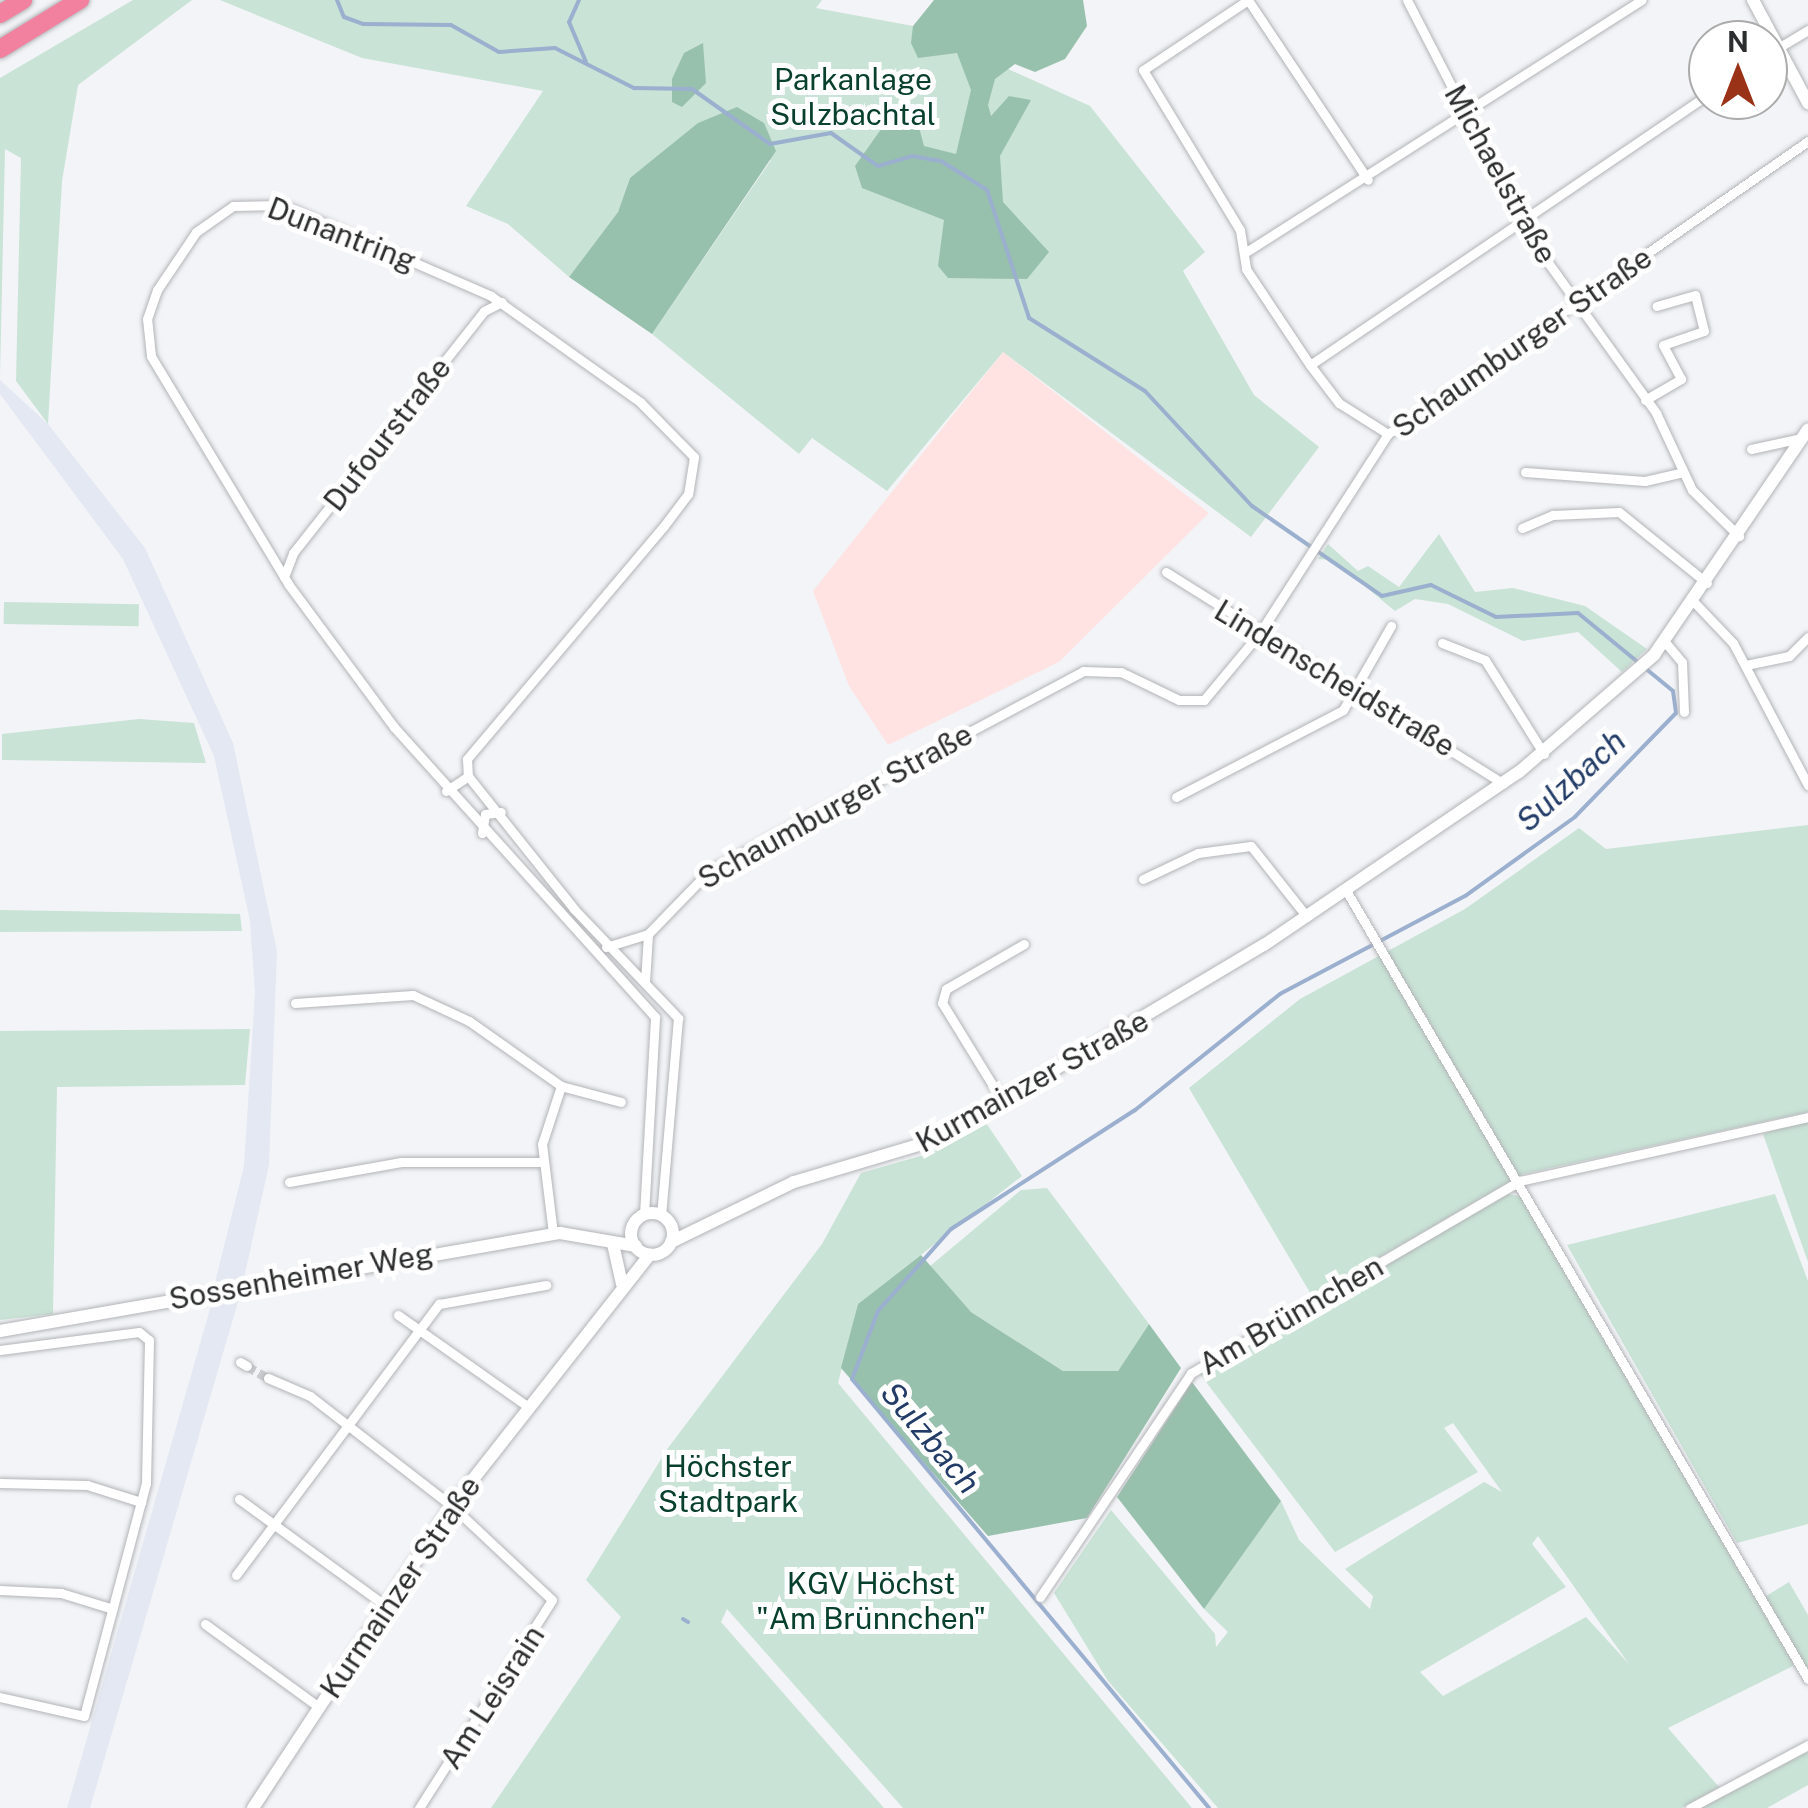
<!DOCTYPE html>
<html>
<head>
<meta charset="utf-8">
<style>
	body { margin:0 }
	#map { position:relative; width:1808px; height:1808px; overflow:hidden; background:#f3f4f7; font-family:"Public Sans",sans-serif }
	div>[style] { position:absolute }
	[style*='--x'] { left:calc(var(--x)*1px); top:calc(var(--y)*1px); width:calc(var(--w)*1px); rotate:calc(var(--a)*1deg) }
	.built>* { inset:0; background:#e3e8f2 }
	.education>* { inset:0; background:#fee3e2 }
	.green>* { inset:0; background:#c9e3d6; transform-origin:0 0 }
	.forest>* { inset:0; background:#98c1ad }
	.stream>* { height:4px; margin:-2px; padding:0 2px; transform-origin:2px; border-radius:2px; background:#9bafcf }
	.street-tunnel>* { height:9px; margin-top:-4.5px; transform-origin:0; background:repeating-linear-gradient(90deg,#cbcccf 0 9px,transparent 0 13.5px) }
	.roads { filter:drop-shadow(0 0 2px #b2b4b7) drop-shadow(0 0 2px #b2b4b7) }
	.street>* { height:9px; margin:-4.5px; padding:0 4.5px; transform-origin:4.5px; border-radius:4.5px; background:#fff }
	.secondary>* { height:12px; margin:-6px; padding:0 6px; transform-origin:6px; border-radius:6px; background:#fff }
	.secondary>.ring { margin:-6px; padding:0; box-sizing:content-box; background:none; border:12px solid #fff; border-radius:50% }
	.highway>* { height:18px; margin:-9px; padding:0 9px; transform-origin:9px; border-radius:9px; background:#f2819f }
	span { translate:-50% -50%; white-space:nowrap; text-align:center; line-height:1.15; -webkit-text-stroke:10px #fff; paint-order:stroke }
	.park-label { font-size:30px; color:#08402d }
	.street-label { font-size:30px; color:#2c2d2e }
	.water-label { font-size:32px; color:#223c67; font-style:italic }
	.north { position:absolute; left:1688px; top:20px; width:100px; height:100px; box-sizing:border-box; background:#fff; border:2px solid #ababab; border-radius:50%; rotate:0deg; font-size:28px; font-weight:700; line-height:40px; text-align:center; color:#2c2d2e }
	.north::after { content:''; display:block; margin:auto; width:35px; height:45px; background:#9a3217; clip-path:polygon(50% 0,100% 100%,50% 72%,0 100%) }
</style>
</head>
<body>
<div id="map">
	<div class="built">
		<div style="clip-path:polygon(0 380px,48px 424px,145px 548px,233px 743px,277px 951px,269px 1165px,244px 1278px,215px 1282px,244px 1166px,255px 993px,250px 921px,214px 756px,123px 559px,0 394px)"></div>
		<div style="clip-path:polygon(240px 1295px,90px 1808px,67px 1808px,212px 1302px)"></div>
	</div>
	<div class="education">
		<div style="clip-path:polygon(1003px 352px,1209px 513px,1059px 662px,888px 745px,849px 686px,813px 591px)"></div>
	</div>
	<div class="green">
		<div style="clip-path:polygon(133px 0,192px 0,78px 85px,62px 181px,48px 424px,16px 381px,21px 158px,5px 149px,0 377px,0 78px)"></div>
		<div style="clip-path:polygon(220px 0,822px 0,816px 8px,913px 26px,1090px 106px,1205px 252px,1183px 271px,1254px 395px,1319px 447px,1251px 537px,1003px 352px,887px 491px,812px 438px,799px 454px,652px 334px,771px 160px,689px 133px,630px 178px,618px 212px,569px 277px,508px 224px,466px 206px,543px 91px,362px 58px)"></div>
		<div style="clip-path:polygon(1439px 534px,1475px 592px,1513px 588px,1585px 606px,1647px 649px,1622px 672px,1578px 632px,1523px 641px,1448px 604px,1415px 599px,1395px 611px,1333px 560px,1318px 559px,1328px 544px,1358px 571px,1368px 566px,1399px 587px)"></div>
		<div style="left:4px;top:602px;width:135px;height:22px;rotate:1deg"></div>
		<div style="clip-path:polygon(139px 719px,194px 723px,206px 763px,2px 760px,2px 734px)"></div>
		<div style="clip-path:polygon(1808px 825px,1808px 1112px,1523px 1174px,1312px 1296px,1189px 1088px,1300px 999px,1465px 909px,1579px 828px,1606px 849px)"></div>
		<div style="clip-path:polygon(0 910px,240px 914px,242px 931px,0 932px)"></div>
		<div style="clip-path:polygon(250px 1029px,245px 1085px,57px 1087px,53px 1314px,0 1320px,0 1031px)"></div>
		<div style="clip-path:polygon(1808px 1120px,1808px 1262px,1763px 1134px)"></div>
		<div style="clip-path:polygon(986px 1123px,1022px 1176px,858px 1304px,838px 1383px,1192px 1808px,903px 1808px,727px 1609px,721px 1622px,884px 1808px,491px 1808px,621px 1617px,586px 1580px,668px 1448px,822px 1244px,861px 1173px,931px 1153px)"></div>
		<div style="clip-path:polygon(1047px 1188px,1149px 1324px,1118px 1371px,1063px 1371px,971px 1312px,929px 1267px,1021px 1190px)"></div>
		<div style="clip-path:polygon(evenodd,1508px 1194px,1524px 1197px,1795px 1665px,1668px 1728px,1719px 1787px,1682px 1808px,1218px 1808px,1108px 1681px,1054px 1593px,1111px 1510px,1215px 1634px,1216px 1647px,1228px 1632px,1204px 1609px,1281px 1501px,1299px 1540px,1370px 1609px,1373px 1596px,1345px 1569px,1484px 1482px,1502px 1492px,1453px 1423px,1444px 1428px,1478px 1472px,1335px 1552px,1200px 1374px,1508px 1194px,1538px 1536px,1629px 1664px,1586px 1617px,1443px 1696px,1420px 1672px,1566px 1587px,1532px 1544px,1538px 1536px)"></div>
		<div style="clip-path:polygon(1775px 1194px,1808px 1281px,1808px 1524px,1737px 1543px,1567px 1245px)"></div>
		<div style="clip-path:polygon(1789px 1582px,1808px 1615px,1808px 1673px,1763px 1598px)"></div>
		<div style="clip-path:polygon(1808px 1752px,1808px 1785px,1767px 1808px,1700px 1808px)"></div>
	</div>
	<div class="forest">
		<div style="clip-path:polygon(934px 0,1083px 0,1087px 26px,1065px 59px,1035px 72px,1015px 64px,995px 79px,988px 105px,991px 116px,1009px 96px,1031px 100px,1000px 156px,1003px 202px,1049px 252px,1027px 279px,948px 278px,938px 266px,944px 220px,862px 188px,855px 166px,884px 125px,916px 116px,924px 146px,956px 154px,971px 90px,957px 53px,918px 58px,911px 43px,913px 26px)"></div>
		<div style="clip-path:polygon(703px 43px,706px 83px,682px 107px,672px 102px,672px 79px,684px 53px)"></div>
		<div style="clip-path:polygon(737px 107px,764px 123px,776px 151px,652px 334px,569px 277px,618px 212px,630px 178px,698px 123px)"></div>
		<div style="clip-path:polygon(921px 1255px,971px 1312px,1063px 1371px,1118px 1371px,1149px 1324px,1181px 1368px,1087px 1518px,988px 1536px,841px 1368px,858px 1304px)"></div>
		<div style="clip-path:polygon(1192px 1382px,1281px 1501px,1204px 1609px,1117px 1497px)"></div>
	</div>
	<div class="stream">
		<div style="--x:337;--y:0;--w:18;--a:68"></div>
		<div style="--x:344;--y:17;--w:20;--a:20"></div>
		<div style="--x:363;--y:24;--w:88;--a:0.7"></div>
		<div style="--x:451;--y:25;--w:55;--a:29.4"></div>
		<div style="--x:499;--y:52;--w:56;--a:-4.1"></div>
		<div style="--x:555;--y:48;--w:89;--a:26.9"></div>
		<div style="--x:634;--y:88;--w:58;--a:1"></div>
		<div style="--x:692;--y:89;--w:95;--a:35.2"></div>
		<div style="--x:770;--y:144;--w:62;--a:-10.2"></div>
		<div style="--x:831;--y:133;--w:57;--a:35.1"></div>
		<div style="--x:878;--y:166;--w:35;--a:-16"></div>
		<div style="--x:912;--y:156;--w:29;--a:10"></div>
		<div style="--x:941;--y:161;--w:54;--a:32.2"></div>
		<div style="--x:987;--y:190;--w:135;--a:71.8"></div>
		<div style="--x:1029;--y:318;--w:137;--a:32.2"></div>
		<div style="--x:1145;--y:391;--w:157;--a:47.1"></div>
		<div style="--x:1252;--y:506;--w:158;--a:34.7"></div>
		<div style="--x:1382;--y:596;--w:50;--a:-12.7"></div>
		<div style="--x:1431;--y:585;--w:72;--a:26.2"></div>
		<div style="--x:1496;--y:617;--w:82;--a:-2.8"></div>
		<div style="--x:1578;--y:613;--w:123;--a:39.4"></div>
		<div style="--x:1673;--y:691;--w:22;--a:82"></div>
		<div style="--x:1676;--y:713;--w:145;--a:134.2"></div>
		<div style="--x:1575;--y:817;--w:135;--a:144.3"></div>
		<div style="--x:1465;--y:896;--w:209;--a:152.1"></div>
		<div style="--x:1280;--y:994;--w:186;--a:141.3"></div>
		<div style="--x:1135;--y:1110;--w:219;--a:147.1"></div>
		<div style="--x:951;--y:1229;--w:110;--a:131.7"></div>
		<div style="--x:878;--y:1311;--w:73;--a:110.9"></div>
		<div style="--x:852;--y:1379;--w:558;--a:50.23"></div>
		<div style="--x:579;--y:0;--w:24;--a:114"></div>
		<div style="--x:569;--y:22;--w:43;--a:67"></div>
		<div style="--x:683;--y:1619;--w:6;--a:31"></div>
	</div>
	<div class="street-tunnel">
		<div style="--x:247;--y:1366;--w:24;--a:30"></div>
	</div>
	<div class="roads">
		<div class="street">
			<div style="--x:1248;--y:0;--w:126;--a:146.3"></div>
			<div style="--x:1143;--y:70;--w:187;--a:58.8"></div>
			<div style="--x:1240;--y:230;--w:39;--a:81"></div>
			<div style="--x:1246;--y:269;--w:115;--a:56.3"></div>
			<div style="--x:1310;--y:365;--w:48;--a:52.7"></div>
			<div style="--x:1339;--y:403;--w:58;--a:32.3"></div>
			<div style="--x:1248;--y:0;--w:216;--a:56.3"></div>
			<div style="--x:1407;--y:0;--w:266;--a:62.7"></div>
			<div style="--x:1529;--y:236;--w:218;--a:54.3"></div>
			<div style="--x:1656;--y:413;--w:85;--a:64.9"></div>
			<div style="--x:1692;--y:490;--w:66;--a:44.4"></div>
			<div style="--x:1768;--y:54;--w:47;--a:-31"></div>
			<div style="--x:1246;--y:252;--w:469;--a:-32.5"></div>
			<div style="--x:1310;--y:365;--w:481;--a:-34.2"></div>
			<div style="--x:1645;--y:400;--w:42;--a:-30.3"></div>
			<div style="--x:1681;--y:379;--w:38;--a:-118"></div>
			<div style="--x:1663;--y:345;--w:43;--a:-18.9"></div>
			<div style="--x:1704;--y:331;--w:37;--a:-104"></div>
			<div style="--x:1695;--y:295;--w:40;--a:164"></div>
			<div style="--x:1751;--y:449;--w:51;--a:-12.4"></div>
			<div style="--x:1525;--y:472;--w:120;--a:4.3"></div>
			<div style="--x:1645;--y:481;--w:37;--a:-13"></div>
			<div style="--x:1522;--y:528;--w:34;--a:-23"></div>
			<div style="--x:1553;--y:515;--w:66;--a:-2.6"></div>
			<div style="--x:1619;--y:512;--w:113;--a:38.9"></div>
			<div style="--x:1166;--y:572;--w:398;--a:32.1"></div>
			<div style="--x:284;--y:577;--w:26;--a:-69"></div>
			<div style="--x:293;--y:553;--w:308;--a:-51.7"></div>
			<div style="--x:484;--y:311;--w:20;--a:-27"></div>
			<div style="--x:1694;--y:602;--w:57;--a:46.4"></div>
			<div style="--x:1733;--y:643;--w:161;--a:62.2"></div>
			<div style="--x:1665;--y:642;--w:26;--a:50"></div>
			<div style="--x:1682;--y:662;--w:50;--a:87.7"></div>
			<div style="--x:1442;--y:643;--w:46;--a:21.6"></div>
			<div style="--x:1485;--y:660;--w:111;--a:57.9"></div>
			<div style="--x:1746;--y:665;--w:44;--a:-11.8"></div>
			<div style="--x:1789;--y:656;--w:27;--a:-45"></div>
			<div style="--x:446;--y:791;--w:27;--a:-34"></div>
			<div style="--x:1176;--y:797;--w:188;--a:-27.5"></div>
			<div style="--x:1343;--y:710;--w:97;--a:-60.3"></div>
			<div style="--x:482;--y:833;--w:19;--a:-81"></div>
			<div style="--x:485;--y:814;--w:16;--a:-7"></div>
			<div style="--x:1143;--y:879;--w:61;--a:-25.3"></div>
			<div style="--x:1198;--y:853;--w:53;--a:-7.5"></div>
			<div style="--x:1251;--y:846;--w:90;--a:51.7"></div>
			<div style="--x:1347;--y:892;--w:912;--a:59.64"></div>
			<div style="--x:606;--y:947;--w:44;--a:-17.2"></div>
			<div style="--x:648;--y:934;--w:88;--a:-45.9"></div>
			<div style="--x:709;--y:871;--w:424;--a:-28.1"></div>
			<div style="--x:1083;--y:671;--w:38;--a:2"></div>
			<div style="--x:1121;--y:672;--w:64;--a:25.8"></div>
			<div style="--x:1179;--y:700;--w:25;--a:0"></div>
			<div style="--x:1204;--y:700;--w:86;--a:-50.2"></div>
			<div style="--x:1259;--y:634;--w:238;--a:-57.2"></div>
			<div style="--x:1388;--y:434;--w:512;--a:-34.9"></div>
			<div style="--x:645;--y:982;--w:48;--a:-86.4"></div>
			<div style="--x:295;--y:1003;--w:118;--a:-3.9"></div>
			<div style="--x:413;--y:995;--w:62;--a:24.9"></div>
			<div style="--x:469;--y:1021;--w:113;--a:35.2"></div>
			<div style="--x:561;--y:1086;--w:61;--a:108.1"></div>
			<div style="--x:542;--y:1144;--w:91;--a:83"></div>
			<div style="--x:561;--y:1086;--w:62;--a:14.9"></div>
			<div style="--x:1003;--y:1102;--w:116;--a:-121.6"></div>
			<div style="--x:942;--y:1003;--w:15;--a:-74"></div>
			<div style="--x:946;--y:989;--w:90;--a:-30"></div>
			<div style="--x:289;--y:1182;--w:114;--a:-10.1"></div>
			<div style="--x:401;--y:1162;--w:141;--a:0"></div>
			<div style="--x:644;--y:1215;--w:198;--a:-86.8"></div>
			<div style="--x:655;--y:1017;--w:390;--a:-132"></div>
			<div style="--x:394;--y:727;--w:177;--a:-126.5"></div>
			<div style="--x:289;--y:585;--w:267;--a:-121.1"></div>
			<div style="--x:151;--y:356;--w:37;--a:-96"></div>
			<div style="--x:147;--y:319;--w:31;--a:-71"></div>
			<div style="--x:157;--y:290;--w:70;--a:-56.1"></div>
			<div style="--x:196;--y:232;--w:45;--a:-35.1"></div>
			<div style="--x:233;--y:206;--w:49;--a:-1.2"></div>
			<div style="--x:282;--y:205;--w:228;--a:23.5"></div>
			<div style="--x:491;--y:296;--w:183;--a:35.4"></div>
			<div style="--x:640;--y:402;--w:77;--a:45.5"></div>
			<div style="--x:694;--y:457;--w:37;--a:99"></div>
			<div style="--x:688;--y:494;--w:41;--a:127.1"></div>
			<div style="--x:663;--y:527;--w:304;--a:130.2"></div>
			<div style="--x:467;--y:759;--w:17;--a:87"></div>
			<div style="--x:468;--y:776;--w:170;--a:51.4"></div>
			<div style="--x:574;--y:909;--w:151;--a:46.3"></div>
			<div style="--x:678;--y:1018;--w:198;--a:94.9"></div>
			<div style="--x:398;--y:1315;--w:158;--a:35.2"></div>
			<div style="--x:0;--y:1350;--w:140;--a:-7.4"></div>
			<div style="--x:139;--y:1332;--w:13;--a:39"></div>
			<div style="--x:149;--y:1340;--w:143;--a:91.2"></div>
			<div style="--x:146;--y:1483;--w:241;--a:104.9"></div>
			<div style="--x:84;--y:1716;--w:86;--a:-167.3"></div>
			<div style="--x:240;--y:1362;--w:8;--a:30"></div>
			<div style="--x:268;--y:1378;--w:46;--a:23.2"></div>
			<div style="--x:310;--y:1396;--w:180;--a:37.8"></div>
			<div style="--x:452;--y:1506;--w:137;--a:43.2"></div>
			<div style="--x:552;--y:1600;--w:247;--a:122.6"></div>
			<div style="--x:0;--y:1483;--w:87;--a:1.3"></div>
			<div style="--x:87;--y:1485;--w:57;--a:17.5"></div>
			<div style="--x:239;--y:1499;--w:182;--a:36.1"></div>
			<div style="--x:236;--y:1575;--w:339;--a:-53.2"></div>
			<div style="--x:439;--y:1304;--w:109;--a:-10.1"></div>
			<div style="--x:0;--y:1590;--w:61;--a:2.8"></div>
			<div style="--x:61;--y:1593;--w:54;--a:17.1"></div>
			<div style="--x:1040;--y:1597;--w:270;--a:-56"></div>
			<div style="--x:1191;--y:1373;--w:381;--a:-30.3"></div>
			<div style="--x:1520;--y:1181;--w:295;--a:-12.5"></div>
			<div style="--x:205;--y:1624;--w:141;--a:36.1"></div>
			<div style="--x:1690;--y:1808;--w:134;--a:-28.1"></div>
		</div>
		<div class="secondary">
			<div style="--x:1753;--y:0;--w:117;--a:61.9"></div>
			<div class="ring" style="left:631px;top:1213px;width:30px;height:30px"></div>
			<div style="--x:671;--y:1242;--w:137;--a:-26"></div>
			<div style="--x:794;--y:1182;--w:150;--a:-16.6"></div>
			<div style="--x:938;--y:1139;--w:379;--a:-30.8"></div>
			<div style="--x:1264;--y:945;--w:308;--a:-34.2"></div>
			<div style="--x:1519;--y:772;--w:179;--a:-40.9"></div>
			<div style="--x:1654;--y:655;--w:273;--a:-55.7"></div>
			<div style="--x:613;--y:1244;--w:41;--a:77.3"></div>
			<div style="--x:0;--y:1331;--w:569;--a:-9.93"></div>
			<div style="--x:560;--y:1233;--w:77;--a:9.7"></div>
			<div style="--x:253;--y:1808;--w:362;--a:-56.6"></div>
			<div style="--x:452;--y:1506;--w:320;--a:-51.8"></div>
		</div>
		<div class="highway">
			<div style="--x:0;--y:14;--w:27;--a:-31"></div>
			<div style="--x:0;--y:49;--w:94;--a:-31.5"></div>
		</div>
	</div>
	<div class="park-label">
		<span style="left:853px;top:96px">Parkanlage<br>Sulzbachtal</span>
		<span style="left:728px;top:1483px">Höchster<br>Stadtpark</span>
		<span style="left:871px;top:1600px">KGV Höchst<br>"Am Brünnchen"</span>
	</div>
	<div class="street-label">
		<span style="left:1501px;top:174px;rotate:61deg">Michaelstraße</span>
		<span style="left:342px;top:234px;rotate:21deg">Dunantring</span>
		<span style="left:1522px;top:342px;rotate:-35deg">Schaumburger Straße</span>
		<span style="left:387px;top:434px;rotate:-52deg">Dufourstraße</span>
		<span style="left:1335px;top:678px;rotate:31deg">Lindenscheidstraße</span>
		<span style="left:835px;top:806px;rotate:-29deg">Schaumburger Straße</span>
		<span style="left:1032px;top:1081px;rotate:-29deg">Kurmainzer Straße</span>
		<span style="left:301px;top:1276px;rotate:-10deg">Sossenheimer Weg</span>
		<span style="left:1291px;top:1315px;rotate:-30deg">Am Brünnchen</span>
		<span style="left:400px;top:1587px;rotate:-56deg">Kurmainzer Straße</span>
		<span style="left:492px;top:1697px;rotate:-57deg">Am Leisrain</span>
	</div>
	<div class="water-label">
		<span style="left:1571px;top:781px;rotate:-42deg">Sulzbach</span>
		<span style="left:930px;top:1438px;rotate:50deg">Sulzbach</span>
	</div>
	<div class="north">N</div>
</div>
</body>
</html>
